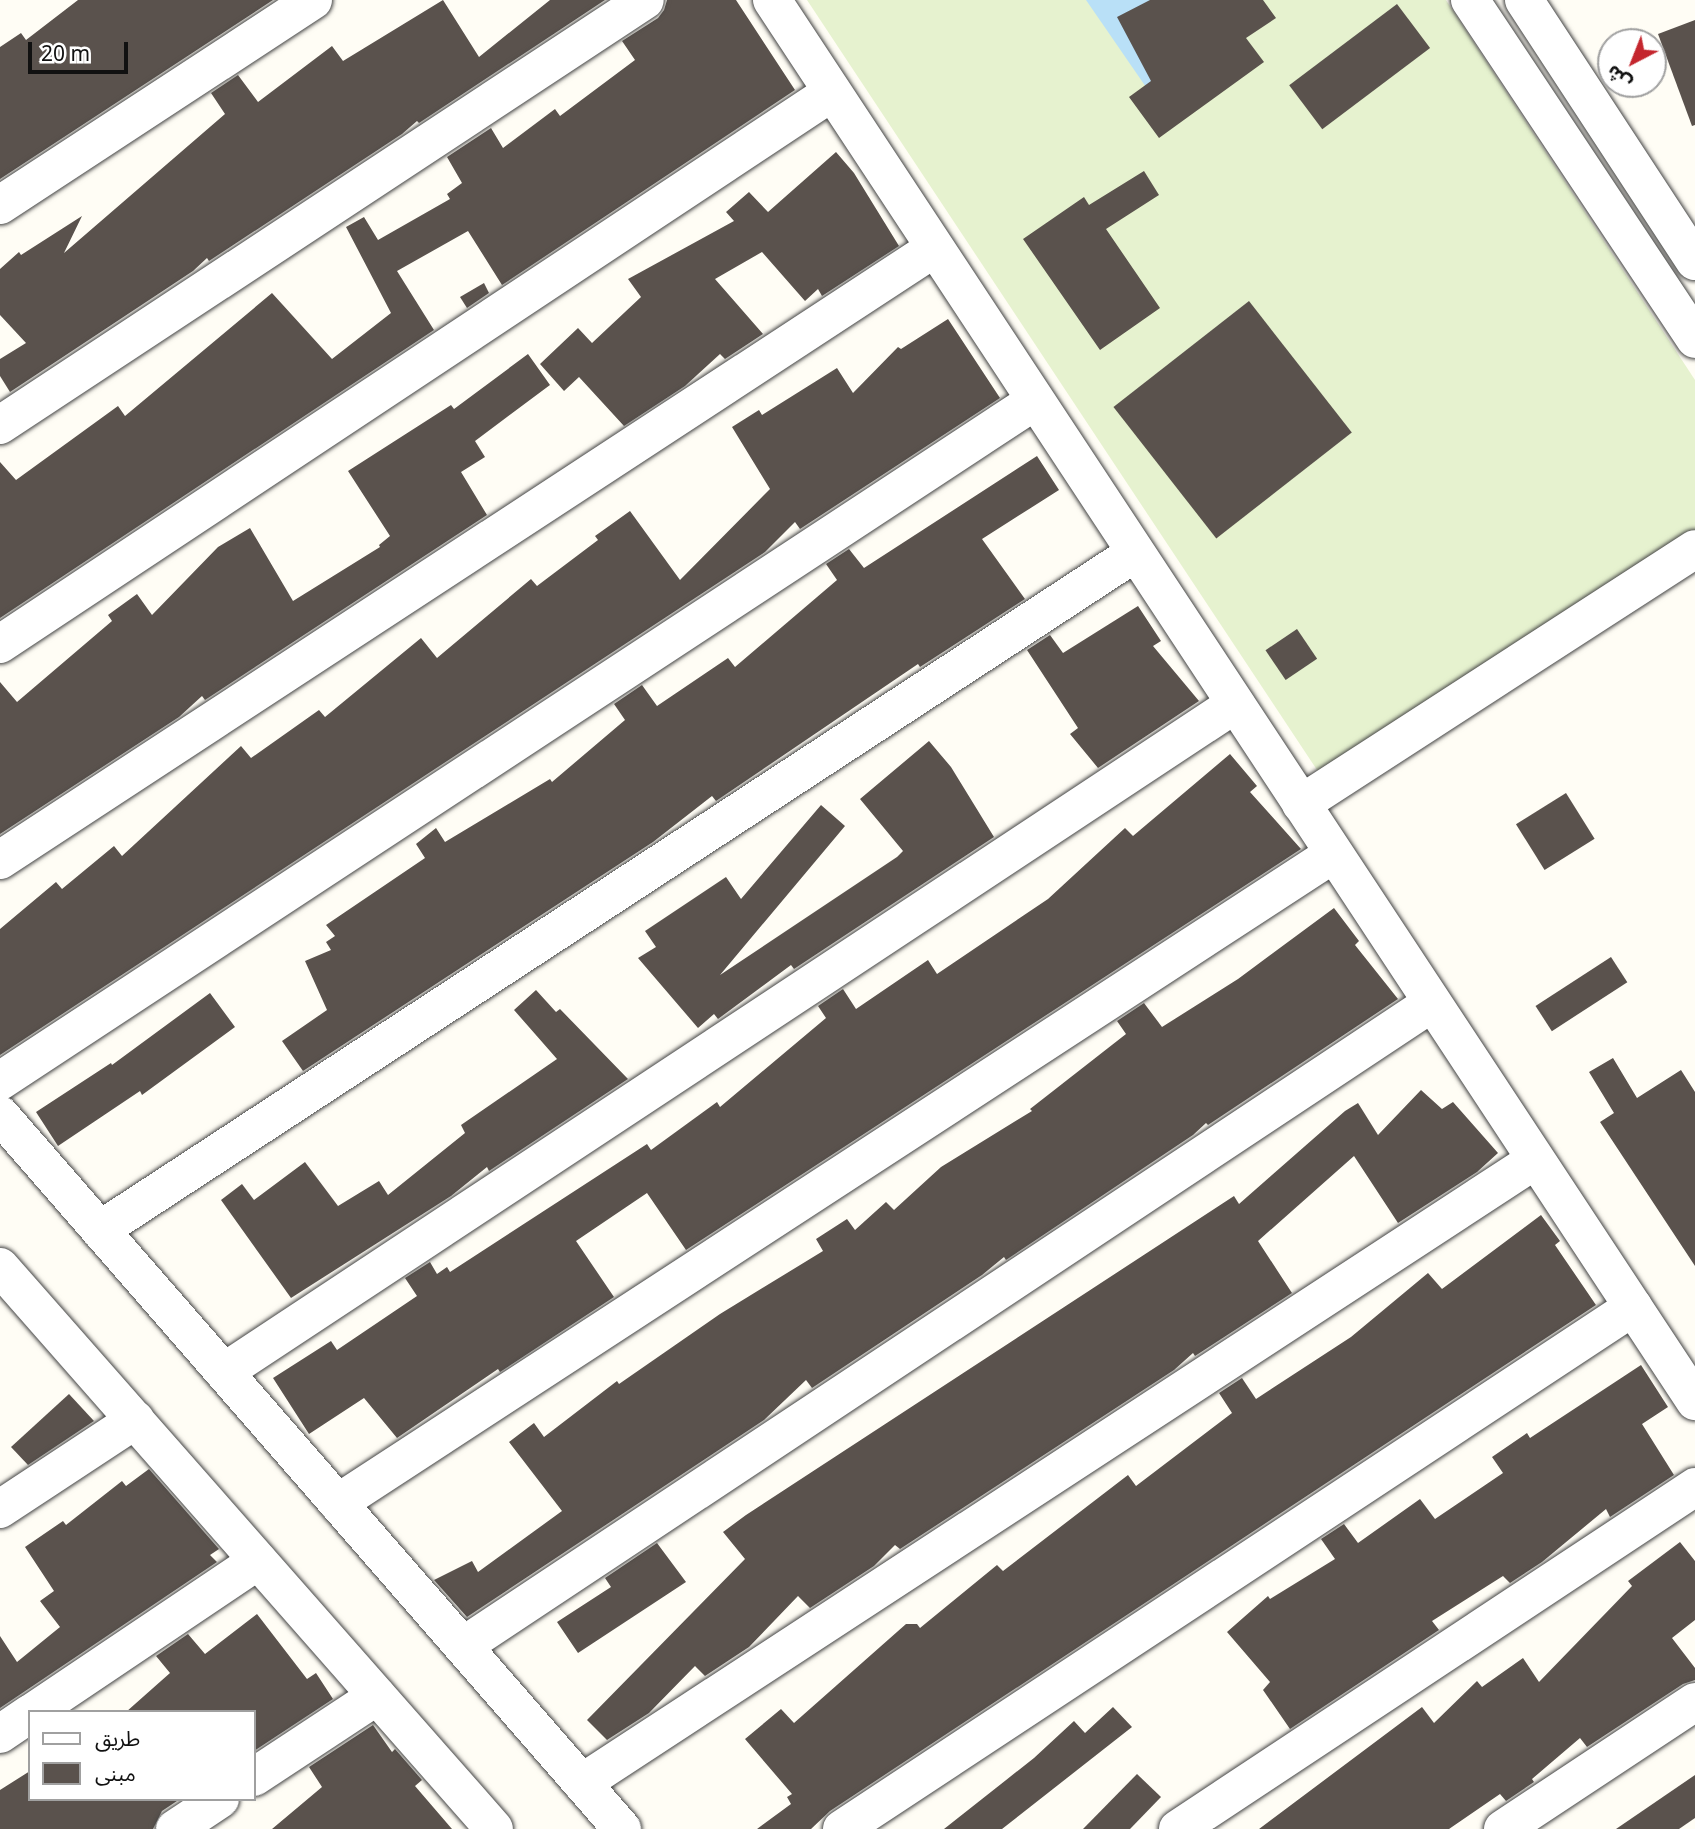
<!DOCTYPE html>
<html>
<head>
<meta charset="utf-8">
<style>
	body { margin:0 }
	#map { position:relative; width:1695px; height:1829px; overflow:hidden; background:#fffdf5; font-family:Georgia,"Noto Sans Arabic",serif }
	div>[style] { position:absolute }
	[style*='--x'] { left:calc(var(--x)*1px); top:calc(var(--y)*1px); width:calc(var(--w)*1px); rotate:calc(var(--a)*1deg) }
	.pitch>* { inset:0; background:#e6f2cf }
	.water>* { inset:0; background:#b9e0f7 }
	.building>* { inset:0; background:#5a524d; transform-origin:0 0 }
	.roads { filter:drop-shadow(0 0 2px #444) drop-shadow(0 0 2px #444) }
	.minor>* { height:38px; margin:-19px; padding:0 19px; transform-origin:19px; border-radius:19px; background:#fff }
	span { translate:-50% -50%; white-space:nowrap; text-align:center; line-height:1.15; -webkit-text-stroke:7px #fff; paint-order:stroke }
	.legend { position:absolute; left:28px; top:1710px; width:228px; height:91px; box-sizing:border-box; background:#fff; border:2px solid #a0a0a0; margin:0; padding:9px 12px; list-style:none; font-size:21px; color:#111 }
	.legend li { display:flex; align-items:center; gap:14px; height:35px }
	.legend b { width:35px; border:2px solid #a0a0a0 }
	.north { position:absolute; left:1597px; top:28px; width:70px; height:70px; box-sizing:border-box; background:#fff; border:2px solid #a0a0a0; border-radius:50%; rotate:222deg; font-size:19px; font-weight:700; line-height:28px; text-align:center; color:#111 }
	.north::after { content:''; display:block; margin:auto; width:24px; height:32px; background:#c4262e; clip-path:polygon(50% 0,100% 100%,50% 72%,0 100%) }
	.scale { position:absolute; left:28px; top:42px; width:100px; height:32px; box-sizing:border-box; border:4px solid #111; border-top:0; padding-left:9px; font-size:21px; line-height:24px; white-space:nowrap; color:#111; -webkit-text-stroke:5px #fff; paint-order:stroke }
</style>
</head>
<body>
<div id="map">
	<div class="pitch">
		<div style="clip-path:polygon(807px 0,1446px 0,1695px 380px,1695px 540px,1321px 776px)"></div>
	</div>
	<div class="water">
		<div style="clip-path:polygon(1086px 0,1197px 0,1148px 90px)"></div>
	</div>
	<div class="building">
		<div style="clip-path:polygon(78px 0,273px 0,0 179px,0 47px,21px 33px,26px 40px)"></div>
		<div style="clip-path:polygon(443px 0,479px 57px,550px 0,605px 0,419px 123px,417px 121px,402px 134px,209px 261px,207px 258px,193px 271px,10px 392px,0 376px,0 359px,26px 343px,0 315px,0 269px,19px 252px,21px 255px,82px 216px,64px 253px,225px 114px,211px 93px,238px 75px,258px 102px,332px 46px,343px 61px)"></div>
		<div style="clip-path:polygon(667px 0,736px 0,795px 90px,502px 285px,468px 231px,397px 271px,434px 330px,0 618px,0 462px,16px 480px,118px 406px,125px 416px,272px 293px,332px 359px,391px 313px,346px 227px,364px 217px,378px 240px,450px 199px,447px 194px,462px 183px,447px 157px,491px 128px,503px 148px,555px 109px,560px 116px,635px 60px,622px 41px,658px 18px,664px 10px)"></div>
		<div style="clip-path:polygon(1150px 0,1263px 0,1276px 18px,1246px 38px,1264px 62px,1159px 138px,1129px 97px,1151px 81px,1117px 17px)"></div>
		<div style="left:1397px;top:4px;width:55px;height:135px;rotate:53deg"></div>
		<div style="clip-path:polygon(1695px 20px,1695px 125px,1692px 126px,1658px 34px)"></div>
		<div style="clip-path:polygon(836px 152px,854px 173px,899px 246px,822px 296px,818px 289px,805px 301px,762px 252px,715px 279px,763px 334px,725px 359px,720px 354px,685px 386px,624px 426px,579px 377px,564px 391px,540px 364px,578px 328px,592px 343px,641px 297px,628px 279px,734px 221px,726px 212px,749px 192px,768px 212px)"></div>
		<div style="clip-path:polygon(1144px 171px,1159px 195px,1106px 229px,1160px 308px,1100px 350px,1023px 239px,1084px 197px,1089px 205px)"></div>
		<div style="clip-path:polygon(484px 283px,489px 293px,467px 308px,460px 297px)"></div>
		<div style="left:1249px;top:301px;width:167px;height:172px;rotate:52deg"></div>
		<div style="clip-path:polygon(948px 319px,1000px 398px,800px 529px,795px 522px,765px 552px,0 1055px,0 929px,56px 882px,62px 889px,114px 846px,122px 856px,241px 746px,251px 758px,319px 710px,325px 717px,421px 638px,437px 658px,531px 579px,537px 586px,598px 540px,595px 536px,630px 511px,680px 580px,770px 489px,732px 427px,759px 410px,762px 415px,837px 368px,853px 393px,898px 347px,901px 349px)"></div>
		<div style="clip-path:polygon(528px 354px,550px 385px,475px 441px,485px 457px,461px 472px,487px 515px,205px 700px,202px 696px,179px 717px,0 834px,0 682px,17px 702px,112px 621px,108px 615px,137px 594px,152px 615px,218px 547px,250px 528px,293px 601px,380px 547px,379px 545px,390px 536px,348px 471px,451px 405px,454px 409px)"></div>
		<div style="clip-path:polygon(1037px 456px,1059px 490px,982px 539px,1025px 599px,920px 667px,918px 664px,716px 801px,712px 796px,653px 842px,303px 1071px,282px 1041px,327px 1010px,305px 961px,331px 950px,326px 942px,335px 936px,326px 925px,425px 858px,416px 844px,436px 828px,445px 842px,550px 779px,552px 782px,625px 720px,614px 704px,642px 685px,657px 706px,728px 658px,735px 667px,837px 580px,826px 564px,849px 549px,864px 568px)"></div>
		<div style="clip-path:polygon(1138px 606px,1161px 641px,1153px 646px,1199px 701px,1098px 768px,1070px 734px,1078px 728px,1027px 650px,1050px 635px,1063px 653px)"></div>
		<div style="left:1297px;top:629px;width:36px;height:38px;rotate:56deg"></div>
		<div style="clip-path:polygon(929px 741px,951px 767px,994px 837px,794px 969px,791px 965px,718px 1019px,714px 1014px,698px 1028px,638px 958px,656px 947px,645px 931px,726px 877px,741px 899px,821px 805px,845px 826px,720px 975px,897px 857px,903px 851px,860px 799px)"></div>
		<div style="clip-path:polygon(1230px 754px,1257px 786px,1250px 792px,1301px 849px,686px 1250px,647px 1193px,576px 1241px,614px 1297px,500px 1372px,498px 1369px,397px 1438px,364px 1398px,309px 1434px,273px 1378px,331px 1341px,337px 1350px,417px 1296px,405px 1278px,430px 1262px,437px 1274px,447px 1267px,450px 1272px,647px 1144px,651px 1150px,717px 1102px,720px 1107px,826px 1018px,818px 1006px,843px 989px,856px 1009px,928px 960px,937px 974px,1048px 899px,1125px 828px,1133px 836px)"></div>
		<div style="left:1566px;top:793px;width:54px;height:59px;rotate:58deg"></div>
		<div style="clip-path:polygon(1334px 908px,1359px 941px,1355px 945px,1398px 999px,1208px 1125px,1206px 1123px,1193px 1135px,1006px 1260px,1004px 1257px,982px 1275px,812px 1388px,806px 1380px,764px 1420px,467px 1617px,434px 1580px,472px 1561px,478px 1572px,562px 1511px,509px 1442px,534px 1423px,544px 1437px,617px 1381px,619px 1384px,720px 1314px,823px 1251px,816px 1239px,847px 1219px,855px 1230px,886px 1202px,894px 1210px,941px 1167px,1032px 1111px,1030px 1109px,1126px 1034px,1117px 1021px,1144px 1003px,1162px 1027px,1238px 979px)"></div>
		<div style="left:1611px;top:957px;width:30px;height:90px;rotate:57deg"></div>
		<div style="clip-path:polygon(536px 990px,556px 1012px,560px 1009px,628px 1079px,489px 1171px,487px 1167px,451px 1196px,291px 1298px,221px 1200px,242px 1184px,254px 1200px,305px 1162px,338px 1206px,379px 1181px,388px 1195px,465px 1133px,461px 1125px,557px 1059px,514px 1010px)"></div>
		<div style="clip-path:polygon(210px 993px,235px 1027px,142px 1095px,140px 1091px,58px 1146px,36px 1112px,111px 1063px,112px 1065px)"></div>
		<div style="clip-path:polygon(1613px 1058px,1637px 1098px,1681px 1070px,1695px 1092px,1695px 1266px,1600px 1122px,1614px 1113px,1589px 1072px)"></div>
		<div style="clip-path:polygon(1421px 1090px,1442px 1109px,1453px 1102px,1498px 1153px,1477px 1172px,1398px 1223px,1354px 1156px,1258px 1241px,1292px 1293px,1195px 1356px,1193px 1353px,1174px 1370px,900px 1549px,895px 1545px,874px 1566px,810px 1608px,798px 1596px,749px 1647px,705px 1676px,695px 1666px,649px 1713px,607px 1740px,587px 1720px,745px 1559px,723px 1532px,746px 1515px,1234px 1196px,1239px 1204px,1345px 1111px,1358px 1103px,1378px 1135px)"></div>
		<div style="clip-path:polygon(1541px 1215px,1560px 1241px,1555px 1245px,1596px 1305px,830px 1811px,811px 1829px,757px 1829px,791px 1804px,787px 1797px,792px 1794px,745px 1739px,781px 1709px,794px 1723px,906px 1624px,917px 1624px,920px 1628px,997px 1565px,1003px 1571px,1128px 1475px,1136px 1486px,1232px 1413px,1219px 1393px,1242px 1378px,1256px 1399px,1351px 1337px,1428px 1273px,1442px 1289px)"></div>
		<div style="clip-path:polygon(1641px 1365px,1668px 1407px,1642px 1424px,1674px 1475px,1610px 1517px,1606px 1509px,1542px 1562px,1510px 1583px,1503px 1576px,1432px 1621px,1439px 1630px,1290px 1729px,1263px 1690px,1270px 1682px,1227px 1632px,1268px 1596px,1270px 1599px,1335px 1559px,1321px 1539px,1344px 1524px,1358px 1543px,1420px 1499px,1435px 1519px,1503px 1473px,1492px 1457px,1527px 1433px,1530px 1438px)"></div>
		<div style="clip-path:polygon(69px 1394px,94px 1421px,28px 1465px,11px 1447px)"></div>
		<div style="clip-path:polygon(149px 1469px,219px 1549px,210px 1555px,217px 1562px,0 1708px,0 1636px,17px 1662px,60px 1627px,40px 1601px,54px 1591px,25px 1547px,63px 1521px,66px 1525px,122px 1481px,126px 1486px)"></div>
		<div style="clip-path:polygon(1680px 1542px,1695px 1561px,1695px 1620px,1672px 1638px,1695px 1668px,1695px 1680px,1683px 1684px,1587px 1747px,1580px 1738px,1532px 1779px,1534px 1782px,1506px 1801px,1500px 1794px,1449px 1829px,1259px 1829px,1422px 1707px,1434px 1723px,1477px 1681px,1482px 1687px,1523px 1658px,1539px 1682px,1632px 1586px,1628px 1581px)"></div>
		<div style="clip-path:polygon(657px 1543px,686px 1582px,578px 1653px,557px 1622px,611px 1587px,605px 1578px)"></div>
		<div style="clip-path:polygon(257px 1614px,307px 1679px,316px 1673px,333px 1699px,254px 1751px,254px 1712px,126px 1712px,170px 1673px,156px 1656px,188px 1634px,205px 1654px)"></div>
		<div style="clip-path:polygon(1113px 1707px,1132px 1727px,1002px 1829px,944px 1829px,1034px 1758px,1074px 1721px,1085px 1733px)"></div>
		<div style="clip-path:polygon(373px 1725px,392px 1752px,395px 1749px,422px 1780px,415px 1786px,452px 1829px,272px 1829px,322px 1787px,309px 1767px)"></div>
		<div style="clip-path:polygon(30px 1771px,30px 1799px,180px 1799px,162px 1811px,153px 1829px,0 1829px,0 1790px)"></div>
		<div style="clip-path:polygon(1137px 1774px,1161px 1797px,1130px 1829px,1083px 1829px)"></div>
		<div style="clip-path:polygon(1695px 1775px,1695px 1818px,1679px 1829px,1616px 1829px)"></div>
	</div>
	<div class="roads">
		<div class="minor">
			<div style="--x:772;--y:0;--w:1678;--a:56.62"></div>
			<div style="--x:1470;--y:0;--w:407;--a:56.4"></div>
			<div style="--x:1524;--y:0;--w:312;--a:56.8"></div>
			<div style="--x:0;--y:205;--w:374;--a:-33.2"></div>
			<div style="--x:0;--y:425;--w:772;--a:-33.38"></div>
			<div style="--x:0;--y:644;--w:998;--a:-33.56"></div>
			<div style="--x:1301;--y:804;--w:469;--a:-32.9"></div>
			<div style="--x:0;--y:860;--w:1117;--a:-33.21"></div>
			<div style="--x:0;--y:1081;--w:1238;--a:-33.31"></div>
			<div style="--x:0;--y:1115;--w:947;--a:48.94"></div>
			<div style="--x:100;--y:1230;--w:1237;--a:-33.19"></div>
			<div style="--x:0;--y:1267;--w:748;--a:48.68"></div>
			<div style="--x:224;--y:1372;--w:1212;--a:-33.45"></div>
			<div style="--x:338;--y:1503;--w:1188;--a:-33.11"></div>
			<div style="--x:0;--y:1509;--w:162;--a:-33.4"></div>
			<div style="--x:463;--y:1646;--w:1163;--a:-33.57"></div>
			<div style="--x:33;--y:1712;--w:271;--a:-33.9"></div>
			<div style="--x:0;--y:1734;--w:36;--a:-34"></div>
			<div style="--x:254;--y:1777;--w:147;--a:-33.4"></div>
			<div style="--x:582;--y:1783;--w:1139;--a:-33.17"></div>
			<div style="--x:175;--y:1829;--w:54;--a:-33.7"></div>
			<div style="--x:842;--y:1829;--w:948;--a:-33.42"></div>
			<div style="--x:1178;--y:1829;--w:620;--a:-33.48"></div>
			<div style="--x:1503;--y:1829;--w:230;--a:-33.5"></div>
		</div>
	</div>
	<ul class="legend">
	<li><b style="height:9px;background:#fff"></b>طريق</li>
	<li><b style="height:19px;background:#5a524d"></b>مبنى</li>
	</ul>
	<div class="north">ش</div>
	<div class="scale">20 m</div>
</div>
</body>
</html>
